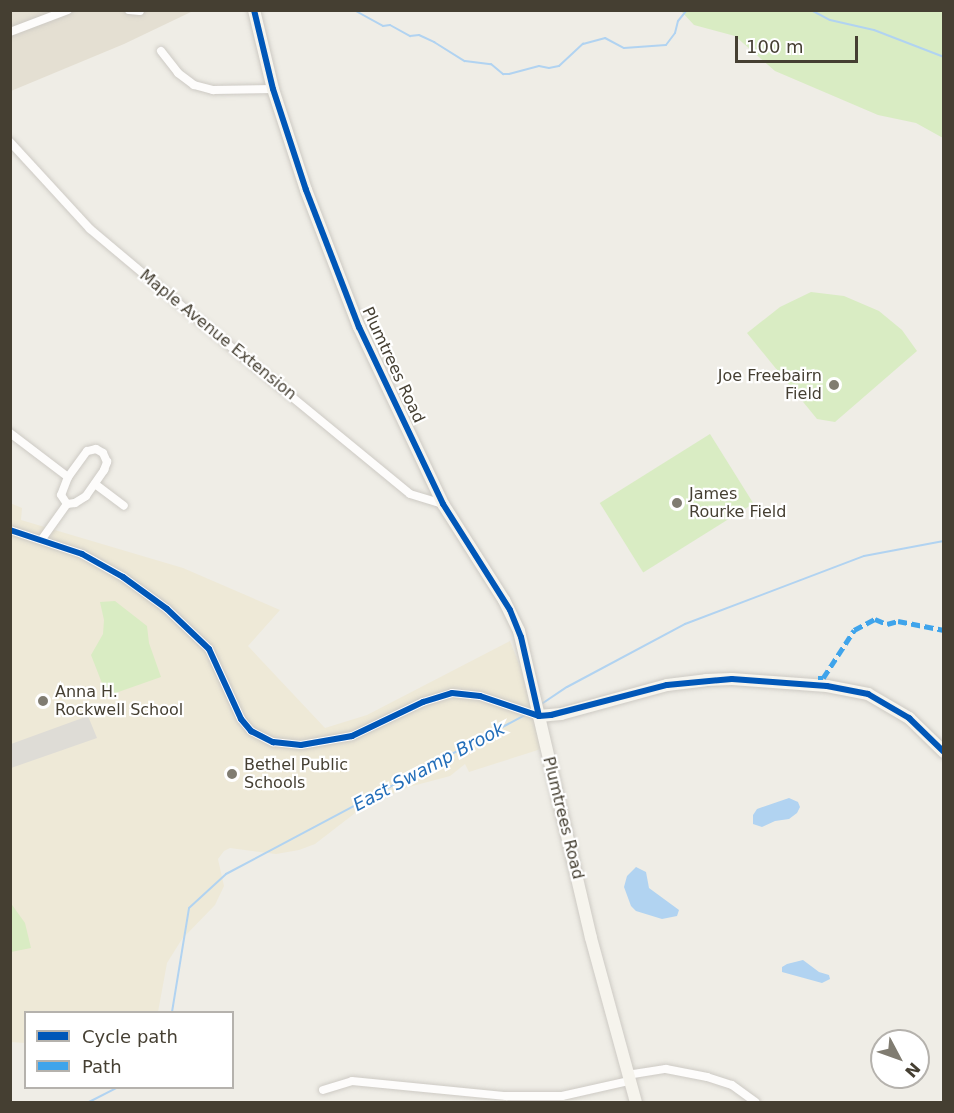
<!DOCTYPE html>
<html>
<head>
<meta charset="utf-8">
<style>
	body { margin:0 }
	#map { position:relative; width:954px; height:1113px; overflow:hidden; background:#efede6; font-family:"DejaVu Sans",sans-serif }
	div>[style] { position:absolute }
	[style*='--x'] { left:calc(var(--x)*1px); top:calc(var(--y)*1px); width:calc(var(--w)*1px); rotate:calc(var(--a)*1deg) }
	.residential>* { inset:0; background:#e4dfd2 }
	.education>* { inset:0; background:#eee9d7 }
	.green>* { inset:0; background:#d9ecc3; transform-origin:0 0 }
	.parking>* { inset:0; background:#dedcd6 }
	.water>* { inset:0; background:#b1d3f1 }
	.stream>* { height:2px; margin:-1px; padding:0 1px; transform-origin:1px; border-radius:1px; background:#b1d3f1 }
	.roads { filter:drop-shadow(0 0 2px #cdcac4) drop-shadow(0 0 2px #cdcac4) }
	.street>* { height:8px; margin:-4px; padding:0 4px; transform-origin:4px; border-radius:4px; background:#fdfcfb }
	.secondary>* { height:12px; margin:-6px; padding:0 6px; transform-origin:6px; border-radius:6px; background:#f6f4ed }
	.quiet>* { height:4.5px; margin-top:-2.25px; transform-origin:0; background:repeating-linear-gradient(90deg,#3fa4eb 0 9px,transparent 0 13.5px) }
	.cycleway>* { height:6px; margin:-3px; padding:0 3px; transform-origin:3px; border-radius:3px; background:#0057b8 }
	.dots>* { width:16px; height:16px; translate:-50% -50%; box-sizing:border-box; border:3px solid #fff; border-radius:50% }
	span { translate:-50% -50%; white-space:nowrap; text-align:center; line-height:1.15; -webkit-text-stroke:4.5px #fff; paint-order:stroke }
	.street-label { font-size:16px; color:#453f32 }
	.poi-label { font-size:16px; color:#453f32 }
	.right { translate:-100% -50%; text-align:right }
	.left { translate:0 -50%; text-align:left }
	.water-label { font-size:18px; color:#236eb9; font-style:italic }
	.frame { position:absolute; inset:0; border:12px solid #453f32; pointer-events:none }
	.legend { position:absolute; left:24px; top:1011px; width:210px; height:78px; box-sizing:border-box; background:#fff; border:2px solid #b5b2ad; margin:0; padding:8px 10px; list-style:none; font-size:18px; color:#453f32 }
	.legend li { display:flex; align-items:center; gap:12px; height:30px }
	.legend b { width:30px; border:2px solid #b5b2ad }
	.north { position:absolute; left:870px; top:1029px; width:60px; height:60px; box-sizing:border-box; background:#fff; border:2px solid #b5b2ad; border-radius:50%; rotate:131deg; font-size:16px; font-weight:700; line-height:24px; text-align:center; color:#453f32 }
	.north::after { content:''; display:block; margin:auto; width:21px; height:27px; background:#807c71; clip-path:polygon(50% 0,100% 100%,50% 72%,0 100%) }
	.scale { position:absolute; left:735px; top:36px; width:123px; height:27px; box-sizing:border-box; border:3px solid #453f32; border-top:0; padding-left:8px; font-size:18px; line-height:21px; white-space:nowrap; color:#453f32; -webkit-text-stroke:4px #fff; paint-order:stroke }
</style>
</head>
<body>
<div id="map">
	<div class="residential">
		<div style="clip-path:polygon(11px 11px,193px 11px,124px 44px,11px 91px)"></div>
	</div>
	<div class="education">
		<div style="clip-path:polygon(10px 503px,22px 508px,21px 520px,183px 568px,280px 610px,248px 646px,325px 728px,367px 715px,510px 641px,521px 669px,541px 749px,469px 772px,465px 764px,450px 776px,405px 788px,359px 810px,315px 844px,299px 850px,276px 854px,230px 848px,224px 851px,218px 859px,224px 886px,215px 905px,182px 939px,167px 963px,158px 1012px,26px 1012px,25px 1043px,11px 1042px)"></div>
	</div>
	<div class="green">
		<div style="clip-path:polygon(681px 11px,943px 11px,943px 138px,916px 123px,878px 115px,775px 71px,735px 36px,694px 25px)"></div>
		<div style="clip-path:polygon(811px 292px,844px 296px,879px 311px,902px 330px,917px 351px,835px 422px,817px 419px,747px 333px,780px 307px)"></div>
		<div style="left:710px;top:434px;width:82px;height:130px;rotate:58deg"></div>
		<div style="clip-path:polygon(115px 601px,147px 626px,149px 643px,161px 677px,107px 696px,91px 655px,103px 634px,104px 620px,100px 602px)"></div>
		<div style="clip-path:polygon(10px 902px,25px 923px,31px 948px,11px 952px)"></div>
	</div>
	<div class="parking">
		<div style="clip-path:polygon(88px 716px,97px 738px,11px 768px,11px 744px)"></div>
	</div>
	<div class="water">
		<div style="clip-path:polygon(789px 798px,798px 802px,800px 807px,797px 813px,789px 819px,775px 821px,762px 827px,753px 824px,753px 815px,757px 809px)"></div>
		<div style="clip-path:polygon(636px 867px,646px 872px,649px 888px,679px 910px,677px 916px,662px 919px,636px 911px,631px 906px,624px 887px,627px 876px)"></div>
		<div style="clip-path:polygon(803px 960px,819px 972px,829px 975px,830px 979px,822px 983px,782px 972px,782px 967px,787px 964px)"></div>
	</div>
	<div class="stream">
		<div style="--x:354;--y:10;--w:33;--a:29"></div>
		<div style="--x:383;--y:26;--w:7;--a:-8"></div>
		<div style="--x:390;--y:25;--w:23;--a:29"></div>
		<div style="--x:410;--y:36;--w:9;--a:-6"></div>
		<div style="--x:419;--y:35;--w:17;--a:25"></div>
		<div style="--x:434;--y:42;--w:36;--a:32"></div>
		<div style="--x:465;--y:61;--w:26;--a:7"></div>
		<div style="--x:491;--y:64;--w:16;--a:40"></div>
		<div style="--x:503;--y:74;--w:6;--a:0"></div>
		<div style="--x:509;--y:74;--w:31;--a:-15"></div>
		<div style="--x:539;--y:66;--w:10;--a:11"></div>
		<div style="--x:549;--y:68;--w:10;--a:-11"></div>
		<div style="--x:559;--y:66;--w:33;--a:-43"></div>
		<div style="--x:583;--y:44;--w:23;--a:-15"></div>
		<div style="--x:605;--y:38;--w:21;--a:28"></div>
		<div style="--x:624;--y:48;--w:42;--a:-4.1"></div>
		<div style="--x:666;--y:45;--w:15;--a:-53"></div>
		<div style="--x:675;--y:33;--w:12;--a:-76"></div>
		<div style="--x:678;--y:21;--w:14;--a:-51"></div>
		<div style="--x:811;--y:10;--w:21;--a:28"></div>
		<div style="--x:830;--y:20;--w:45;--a:12.8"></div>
		<div style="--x:874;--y:30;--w:75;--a:21.1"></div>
		<div style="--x:540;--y:705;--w:32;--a:-34"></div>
		<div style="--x:567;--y:687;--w:134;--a:-28.1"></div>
		<div style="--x:685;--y:624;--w:191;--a:-20.8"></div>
		<div style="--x:864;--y:556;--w:81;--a:-10.6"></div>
		<div style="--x:172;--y:1012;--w:105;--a:-80.7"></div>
		<div style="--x:189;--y:908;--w:50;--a:-42.6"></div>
		<div style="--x:226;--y:874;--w:339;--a:-28"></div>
		<div style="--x:89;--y:1102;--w:31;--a:-27"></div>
	</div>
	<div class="roads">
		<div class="street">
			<div style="--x:129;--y:10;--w:11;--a:5"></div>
			<div style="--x:10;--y:32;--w:62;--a:-20.8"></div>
			<div style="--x:161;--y:51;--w:28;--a:52"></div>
			<div style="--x:178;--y:73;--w:20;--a:37"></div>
			<div style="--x:194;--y:85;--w:20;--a:15"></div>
			<div style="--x:213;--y:90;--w:60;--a:-1"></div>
			<div style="--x:10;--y:142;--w:118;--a:47.4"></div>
			<div style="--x:90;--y:229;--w:154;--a:40"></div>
			<div style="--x:208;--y:328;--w:261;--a:39.4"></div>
			<div style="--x:410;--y:494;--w:34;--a:17"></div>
			<div style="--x:10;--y:433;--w:73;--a:37.2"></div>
			<div style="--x:95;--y:484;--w:36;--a:37"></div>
			<div style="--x:10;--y:530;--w:76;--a:18.4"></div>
			<div style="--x:82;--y:554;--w:47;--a:29.3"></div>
			<div style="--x:123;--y:577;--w:54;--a:36"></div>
			<div style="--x:167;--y:609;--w:58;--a:43.6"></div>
			<div style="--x:209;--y:649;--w:77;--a:65.4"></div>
			<div style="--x:241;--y:719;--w:16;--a:50"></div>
			<div style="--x:251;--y:731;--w:25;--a:27"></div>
			<div style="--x:273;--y:742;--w:28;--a:6"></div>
			<div style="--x:301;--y:745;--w:52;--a:-10"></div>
			<div style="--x:352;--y:736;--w:79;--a:-25.6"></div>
			<div style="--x:423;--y:702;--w:30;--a:-17"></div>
			<div style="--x:452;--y:693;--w:28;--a:6"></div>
			<div style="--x:480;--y:696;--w:62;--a:18.7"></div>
			<div style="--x:42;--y:539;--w:43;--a:-54.5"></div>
			<div style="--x:67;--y:504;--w:8;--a:-7"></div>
			<div style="--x:75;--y:503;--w:13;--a:-32"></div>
			<div style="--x:86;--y:496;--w:32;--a:-55"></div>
			<div style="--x:104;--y:470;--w:9;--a:-69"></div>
			<div style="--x:107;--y:462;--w:10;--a:-114"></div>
			<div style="--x:103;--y:453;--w:8;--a:-150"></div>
			<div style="--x:96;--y:449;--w:9;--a:167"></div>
			<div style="--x:87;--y:451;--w:32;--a:126"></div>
			<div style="--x:68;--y:477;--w:19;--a:111"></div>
			<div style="--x:61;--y:495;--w:11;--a:56"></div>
			<div style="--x:627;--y:1075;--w:39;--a:-9"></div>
			<div style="--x:666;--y:1069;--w:42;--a:11"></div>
			<div style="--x:707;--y:1077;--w:26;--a:18"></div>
			<div style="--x:732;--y:1085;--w:29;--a:36"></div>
			<div style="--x:323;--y:1090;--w:30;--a:-17"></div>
			<div style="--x:352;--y:1081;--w:155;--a:5.6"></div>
			<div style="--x:506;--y:1096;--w:56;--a:0"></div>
			<div style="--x:562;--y:1096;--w:69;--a:-12.6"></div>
		</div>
		<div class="secondary">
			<div style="--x:254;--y:10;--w:81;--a:76.5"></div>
			<div style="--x:273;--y:89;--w:106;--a:71.9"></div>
			<div style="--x:306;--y:190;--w:147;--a:68.9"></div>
			<div style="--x:359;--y:327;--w:196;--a:64.6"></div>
			<div style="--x:443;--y:504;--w:114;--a:57.6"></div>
			<div style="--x:504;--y:600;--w:34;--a:64"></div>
			<div style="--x:519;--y:631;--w:315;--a:76.8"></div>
			<div style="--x:591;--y:938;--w:170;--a:74.7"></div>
			<div style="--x:539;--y:716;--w:22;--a:-5"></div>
			<div style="--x:561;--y:714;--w:110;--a:-15.3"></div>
			<div style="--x:667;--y:685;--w:39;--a:-7"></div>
			<div style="--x:706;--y:680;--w:26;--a:-2"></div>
			<div style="--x:732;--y:679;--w:95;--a:4.2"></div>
			<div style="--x:827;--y:686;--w:42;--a:11"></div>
			<div style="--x:868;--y:694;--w:48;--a:30.3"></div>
			<div style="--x:909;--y:718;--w:49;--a:44.2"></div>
		</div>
	</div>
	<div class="quiet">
		<div style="--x:818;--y:678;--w:5;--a:0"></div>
		<div style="--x:823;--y:678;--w:57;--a:-57.1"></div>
		<div style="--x:854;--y:630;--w:24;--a:-28"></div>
		<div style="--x:875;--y:619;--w:13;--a:23"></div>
		<div style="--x:887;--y:624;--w:11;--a:-15"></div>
		<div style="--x:898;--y:621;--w:47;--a:11.1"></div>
	</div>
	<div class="cycleway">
		<div style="--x:254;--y:10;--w:81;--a:76.5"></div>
		<div style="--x:273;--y:89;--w:106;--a:71.9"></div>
		<div style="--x:306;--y:190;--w:147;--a:68.9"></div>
		<div style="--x:359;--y:327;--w:196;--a:64.6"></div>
		<div style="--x:443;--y:504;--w:125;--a:57.7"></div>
		<div style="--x:510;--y:610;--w:29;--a:68"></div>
		<div style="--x:521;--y:637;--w:81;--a:77.2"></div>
		<div style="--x:10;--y:530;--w:76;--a:18.4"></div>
		<div style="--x:82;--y:554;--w:47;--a:29.3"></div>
		<div style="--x:123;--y:577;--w:54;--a:36"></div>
		<div style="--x:167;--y:609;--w:58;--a:43.6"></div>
		<div style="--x:209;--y:649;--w:77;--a:65.4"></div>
		<div style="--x:241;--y:719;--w:16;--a:50"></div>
		<div style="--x:251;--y:731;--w:25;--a:27"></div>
		<div style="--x:273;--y:742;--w:28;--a:6"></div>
		<div style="--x:301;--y:745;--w:52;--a:-10"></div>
		<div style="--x:352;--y:736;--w:79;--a:-25.6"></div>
		<div style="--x:423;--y:702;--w:30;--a:-17"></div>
		<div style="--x:452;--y:693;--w:28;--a:6"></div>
		<div style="--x:480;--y:696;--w:62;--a:18.7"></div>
		<div style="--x:539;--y:716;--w:12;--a:-5"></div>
		<div style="--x:551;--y:715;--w:120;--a:-14.5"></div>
		<div style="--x:667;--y:685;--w:65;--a:-5.3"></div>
		<div style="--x:732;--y:679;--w:95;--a:4.2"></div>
		<div style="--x:827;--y:686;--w:42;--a:11"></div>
		<div style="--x:868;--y:694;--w:48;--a:30.3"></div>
		<div style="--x:909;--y:718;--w:49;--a:44.2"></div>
	</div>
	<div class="dots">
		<div style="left:834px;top:385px;background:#807c71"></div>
		<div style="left:677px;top:503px;background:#807c71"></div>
		<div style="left:43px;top:701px;background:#807c71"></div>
		<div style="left:232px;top:774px;background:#807c71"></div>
	</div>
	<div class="street-label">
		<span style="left:218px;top:335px;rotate:39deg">Maple Avenue Extension</span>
		<span style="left:393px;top:365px;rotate:65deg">Plumtrees Road</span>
		<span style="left:563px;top:818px;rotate:76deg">Plumtrees Road</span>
	</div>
	<div class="poi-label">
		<span class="right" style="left:822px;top:385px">Joe Freebairn<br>Field</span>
		<span class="left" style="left:689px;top:503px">James<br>Rourke Field</span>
		<span class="left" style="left:55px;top:701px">Anna H.<br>Rockwell School</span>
		<span class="left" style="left:244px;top:774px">Bethel Public<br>Schools</span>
	</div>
	<div class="water-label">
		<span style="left:429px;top:767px;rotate:-28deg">East Swamp Brook</span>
	</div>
	<div class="frame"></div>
	<ul class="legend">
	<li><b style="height:8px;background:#0057b8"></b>Cycle path</li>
	<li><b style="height:8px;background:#3fa4eb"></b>Path</li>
	</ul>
	<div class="north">N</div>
	<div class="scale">100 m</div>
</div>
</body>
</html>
